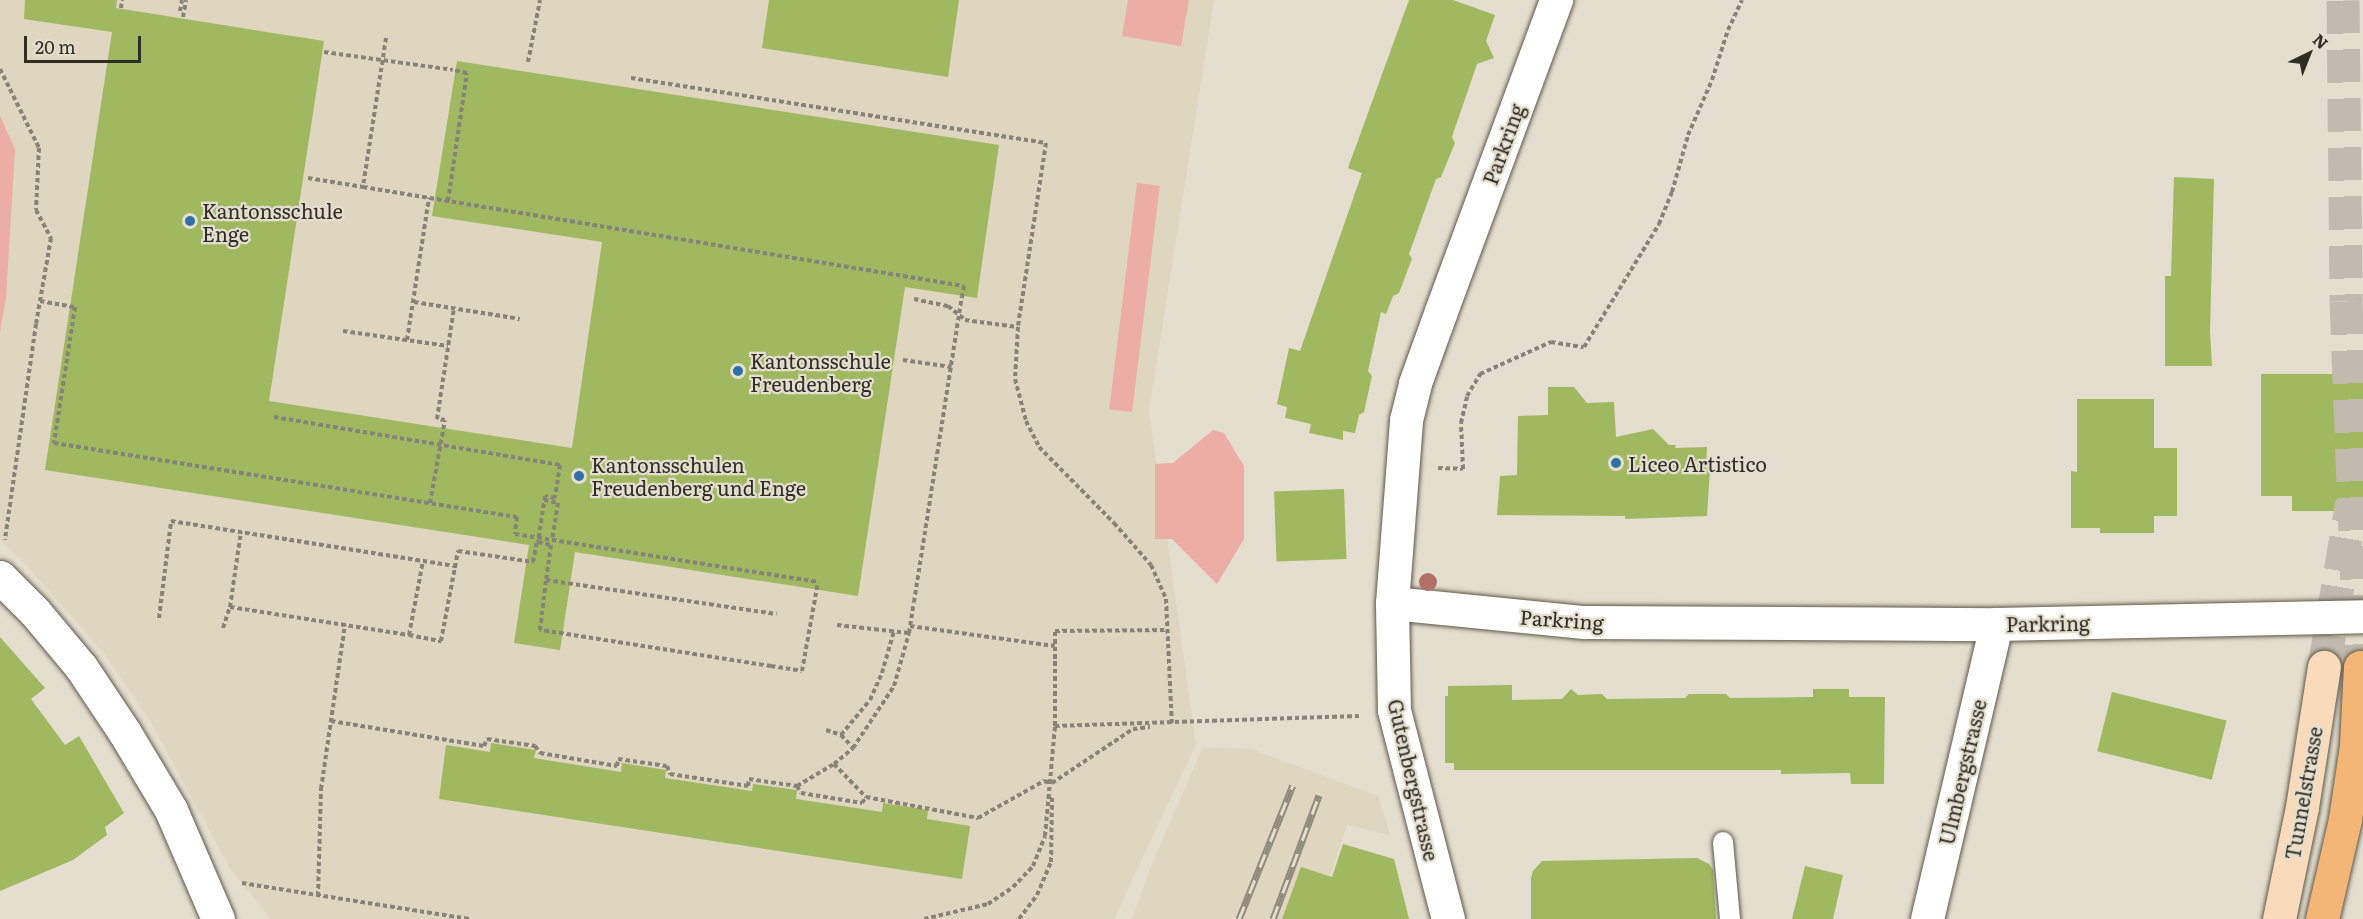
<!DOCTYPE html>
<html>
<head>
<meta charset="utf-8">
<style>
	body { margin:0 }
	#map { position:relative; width:2363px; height:919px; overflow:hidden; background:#e4dece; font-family:Literata,serif }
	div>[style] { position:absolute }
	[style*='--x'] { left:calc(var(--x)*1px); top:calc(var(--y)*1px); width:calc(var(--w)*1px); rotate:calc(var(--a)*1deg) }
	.built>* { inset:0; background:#ded6be }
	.green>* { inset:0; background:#ecada5; transform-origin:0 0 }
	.building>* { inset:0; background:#a0b860; transform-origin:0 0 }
	.secondary-tunnel>* { height:33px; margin-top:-16.5px; transform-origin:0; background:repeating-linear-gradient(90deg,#c0bbac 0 33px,transparent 0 49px) }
	.primary-tunnel>* { height:33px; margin-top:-16.5px; transform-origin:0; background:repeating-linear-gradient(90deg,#c0bbac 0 33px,transparent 0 49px) }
	.path>* { height:4px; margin-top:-2px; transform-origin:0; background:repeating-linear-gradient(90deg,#878378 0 4.5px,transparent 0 7.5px) }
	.roads { filter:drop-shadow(0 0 2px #5e594b) drop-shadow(0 0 2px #5e594b) }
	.service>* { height:20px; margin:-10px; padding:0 10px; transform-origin:10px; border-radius:10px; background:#fff }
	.minor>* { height:33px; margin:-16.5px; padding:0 16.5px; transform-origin:16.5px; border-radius:16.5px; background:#fff }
	.secondary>* { height:33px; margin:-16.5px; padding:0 16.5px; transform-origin:16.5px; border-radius:16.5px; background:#f9dabb }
	.primary>* { height:33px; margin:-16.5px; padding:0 16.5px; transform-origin:16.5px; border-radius:16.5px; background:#f3b676 }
	.rail>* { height:7px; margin-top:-3.5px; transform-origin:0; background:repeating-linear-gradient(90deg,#e4dece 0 14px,#8e8a7e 0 28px); box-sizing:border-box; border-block:2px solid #8e8a7e }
	.path-bridge>* { height:4px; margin-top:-2px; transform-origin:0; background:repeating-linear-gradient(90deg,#878378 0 4.5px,transparent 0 7.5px) }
	.trees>* { width:18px; height:18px; margin:-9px; border-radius:50%; background:#b17168 }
	.dots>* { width:16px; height:16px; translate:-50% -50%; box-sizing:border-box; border:3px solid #e4dece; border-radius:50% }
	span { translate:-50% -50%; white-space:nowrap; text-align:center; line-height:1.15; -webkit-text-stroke:4.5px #e4dece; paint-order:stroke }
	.street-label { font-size:20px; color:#2f2d26 }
	.poi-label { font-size:20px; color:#2f2d26 }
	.left { translate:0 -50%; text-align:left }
	.north { position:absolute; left:2279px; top:24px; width:60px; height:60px; -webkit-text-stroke:4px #e4dece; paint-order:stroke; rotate:43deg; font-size:16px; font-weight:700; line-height:24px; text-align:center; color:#2f2d26 }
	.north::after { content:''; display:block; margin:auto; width:21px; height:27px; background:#2f2d26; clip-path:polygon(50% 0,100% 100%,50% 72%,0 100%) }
	.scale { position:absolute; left:24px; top:36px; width:117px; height:27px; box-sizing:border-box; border:3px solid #2f2d26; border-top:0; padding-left:8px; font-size:18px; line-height:21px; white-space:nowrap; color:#2f2d26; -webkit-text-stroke:4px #e4dece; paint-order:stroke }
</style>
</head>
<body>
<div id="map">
	<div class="built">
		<div style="clip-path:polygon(0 0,1214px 0,1149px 411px,1196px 744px,1114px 919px,271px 919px,229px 867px,150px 721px,105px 655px,30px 569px,0 540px)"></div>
		<div style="clip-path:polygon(1203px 747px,1251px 749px,1378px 796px,1390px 835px,1347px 825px,1316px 919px,1132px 919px,1150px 869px)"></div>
	</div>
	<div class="green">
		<div style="clip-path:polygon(1128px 0,1189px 0,1181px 46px,1122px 36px)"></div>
		<div style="clip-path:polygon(0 116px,15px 149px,6px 298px,0 332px)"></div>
		<div style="left:1137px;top:183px;width:23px;height:228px;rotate:7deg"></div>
		<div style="clip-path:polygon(1213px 430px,1224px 433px,1244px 466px,1244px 539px,1217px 584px,1172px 539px,1155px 539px,1155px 464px,1173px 463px)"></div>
	</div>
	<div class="building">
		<div style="clip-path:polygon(25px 0,117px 0,116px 8px,324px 41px,269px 401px,572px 448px,602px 242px,432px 216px,457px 61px,999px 145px,977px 298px,905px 287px,858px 596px,575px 552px,560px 650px,514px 643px,529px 545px,45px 470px,112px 32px,24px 19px)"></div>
		<div style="clip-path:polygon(769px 0,959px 0,948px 77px,762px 48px)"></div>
		<div style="clip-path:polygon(1409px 0,1453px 0,1495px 15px,1486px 41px,1494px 58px,1477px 64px,1452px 137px,1455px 143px,1441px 177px,1436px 179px,1409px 254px,1412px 259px,1399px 293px,1393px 296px,1386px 314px,1381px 312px,1368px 371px,1372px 376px,1364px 412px,1359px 415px,1355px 433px,1343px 431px,1343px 440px,1309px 433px,1311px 424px,1285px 418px,1287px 407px,1277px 404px,1289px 348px,1300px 351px,1362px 173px,1348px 168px)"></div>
		<div style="clip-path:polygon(2174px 177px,2214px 179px,2210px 331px,2212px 366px,2165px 366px,2165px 276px,2171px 276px)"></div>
		<div style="clip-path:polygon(2261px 374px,2363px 374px,2363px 511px,2292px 511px,2292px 496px,2261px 496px)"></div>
		<div style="clip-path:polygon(1548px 387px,1574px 387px,1587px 403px,1614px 402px,1616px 437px,1653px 429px,1669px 445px,1676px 445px,1675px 448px,1707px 447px,1706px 468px,1710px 469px,1707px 516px,1625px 519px,1625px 516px,1497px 515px,1500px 476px,1517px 475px,1518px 416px,1548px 415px)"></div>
		<div style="clip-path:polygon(2077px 399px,2154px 399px,2154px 448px,2177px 448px,2177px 516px,2154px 516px,2154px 533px,2100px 533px,2100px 528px,2071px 528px,2071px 471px,2077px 472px)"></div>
		<div style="left:1344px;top:489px;width:70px;height:70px;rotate:88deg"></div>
		<div style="clip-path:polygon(0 637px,45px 688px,31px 699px,65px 745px,79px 736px,124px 813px,105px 827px,107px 835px,73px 860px,0 891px)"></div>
		<div style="clip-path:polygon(1512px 685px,1512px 700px,1562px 699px,1571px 689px,1578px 695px,1602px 694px,1607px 699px,1685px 698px,1689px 694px,1726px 694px,1730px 698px,1813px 697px,1813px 689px,1849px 689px,1849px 697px,1885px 697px,1884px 784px,1851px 784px,1850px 773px,1781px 774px,1781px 770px,1454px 770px,1454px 763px,1445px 763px,1445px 696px,1448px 696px,1448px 686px)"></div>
		<div style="left:2112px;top:692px;width:118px;height:61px;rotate:14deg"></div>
		<div style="clip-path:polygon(491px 743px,536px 750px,534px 758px,621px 772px,622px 763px,666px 770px,665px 778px,752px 791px,753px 784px,797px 790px,796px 799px,882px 812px,883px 803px,928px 810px,927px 819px,970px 826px,962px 879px,439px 799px,446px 745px,490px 752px)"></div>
		<div style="clip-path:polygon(1343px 844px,1394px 859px,1409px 919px,1282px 919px,1301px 867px,1332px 877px)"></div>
		<div style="clip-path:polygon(1697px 858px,1709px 864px,1713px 870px,1716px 919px,1531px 919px,1531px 878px,1533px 871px,1542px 861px)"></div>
		<div style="clip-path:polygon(1805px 866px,1843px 875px,1833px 919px,1792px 919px)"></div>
	</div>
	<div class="secondary-tunnel">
		<div style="--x:2324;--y:667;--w:167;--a:-80.4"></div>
	</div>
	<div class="primary-tunnel">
		<div style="--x:2343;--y:0;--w:301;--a:89.4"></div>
		<div style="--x:2346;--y:301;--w:366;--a:87.8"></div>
	</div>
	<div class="path">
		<div style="--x:121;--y:8;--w:8;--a:-83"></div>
		<div style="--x:180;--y:11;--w:11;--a:-80"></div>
		<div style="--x:183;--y:17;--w:17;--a:-80"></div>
		<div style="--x:386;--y:38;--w:151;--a:98.8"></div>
		<div style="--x:363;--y:187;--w:609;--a:9.35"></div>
		<div style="--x:964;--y:286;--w:11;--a:100"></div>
		<div style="--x:528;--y:62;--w:63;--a:-79"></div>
		<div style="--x:0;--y:69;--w:88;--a:63.7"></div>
		<div style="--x:39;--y:148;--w:62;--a:92.8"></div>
		<div style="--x:36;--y:210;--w:32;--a:62"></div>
		<div style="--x:51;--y:238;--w:87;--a:99.9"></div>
		<div style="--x:36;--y:324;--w:218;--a:98.2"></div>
		<div style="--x:631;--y:78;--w:420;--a:8.9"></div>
		<div style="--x:1046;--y:143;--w:186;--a:98.7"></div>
		<div style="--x:1018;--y:327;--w:52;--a:93.3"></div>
		<div style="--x:1015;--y:379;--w:43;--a:75.3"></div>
		<div style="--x:1026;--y:421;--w:29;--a:63"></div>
		<div style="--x:1039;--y:447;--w:107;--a:45.4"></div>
		<div style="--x:1114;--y:523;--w:56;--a:48.6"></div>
		<div style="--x:1151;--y:565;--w:37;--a:66"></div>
		<div style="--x:1166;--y:599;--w:125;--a:87.3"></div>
		<div style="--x:308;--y:178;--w:56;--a:9.3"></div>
		<div style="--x:448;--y:201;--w:129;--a:-81.6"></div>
		<div style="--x:467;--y:73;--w:14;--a:-168"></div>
		<div style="--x:914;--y:299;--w:35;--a:12"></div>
		<div style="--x:948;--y:306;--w:22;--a:39"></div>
		<div style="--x:965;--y:320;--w:53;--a:7.5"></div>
		<div style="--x:40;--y:301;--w:36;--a:10"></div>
		<div style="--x:75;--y:307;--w:138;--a:98.8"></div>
		<div style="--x:54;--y:443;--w:469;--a:9.1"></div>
		<div style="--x:517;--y:517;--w:17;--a:97"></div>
		<div style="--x:515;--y:534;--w:307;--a:9"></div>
		<div style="--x:414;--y:302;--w:107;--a:9.1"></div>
		<div style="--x:343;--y:331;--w:106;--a:8.1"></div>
		<div style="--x:407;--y:340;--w:144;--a:-81.2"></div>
		<div style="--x:903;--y:360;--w:49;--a:8.3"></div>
		<div style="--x:274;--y:417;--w:290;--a:9.5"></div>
		<div style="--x:560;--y:465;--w:33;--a:99"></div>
		<div style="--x:555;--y:498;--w:10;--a:-169"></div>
		<div style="--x:545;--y:496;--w:47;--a:98.7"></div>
		<div style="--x:538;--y:542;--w:13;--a:13"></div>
		<div style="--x:551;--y:545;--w:35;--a:98"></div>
		<div style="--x:1438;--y:468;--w:25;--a:2"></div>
		<div style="--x:1463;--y:469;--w:46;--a:-92.5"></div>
		<div style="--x:1461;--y:423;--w:28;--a:-77"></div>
		<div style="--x:1467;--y:396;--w:26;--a:-59"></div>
		<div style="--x:1480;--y:374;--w:78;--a:-24.3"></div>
		<div style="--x:1551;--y:342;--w:33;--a:9"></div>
		<div style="--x:1584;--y:347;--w:144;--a:-58.6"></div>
		<div style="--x:1659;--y:224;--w:35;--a:-68"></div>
		<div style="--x:1672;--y:192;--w:59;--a:-74.3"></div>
		<div style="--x:1688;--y:135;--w:60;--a:-66.4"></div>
		<div style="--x:1712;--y:80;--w:52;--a:-72.3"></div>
		<div style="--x:1728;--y:30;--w:33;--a:-65"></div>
		<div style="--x:544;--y:500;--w:14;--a:12"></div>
		<div style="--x:558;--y:503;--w:38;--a:99"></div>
		<div style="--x:430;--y:503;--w:84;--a:-79.8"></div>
		<div style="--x:445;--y:420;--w:8;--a:-173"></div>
		<div style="--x:437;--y:419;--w:112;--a:-81.3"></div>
		<div style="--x:230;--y:607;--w:181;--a:8.9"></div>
		<div style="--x:409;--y:635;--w:75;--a:-79.3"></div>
		<div style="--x:159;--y:618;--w:98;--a:-82.9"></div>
		<div style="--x:171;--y:521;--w:289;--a:9"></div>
		<div style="--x:837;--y:625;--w:72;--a:6.3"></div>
		<div style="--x:909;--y:633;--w:31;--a:-81"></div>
		<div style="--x:910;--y:626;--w:146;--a:7.9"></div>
		<div style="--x:223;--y:628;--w:22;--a:-72"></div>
		<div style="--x:230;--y:607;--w:76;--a:-81.7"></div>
		<div style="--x:409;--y:635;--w:33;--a:11"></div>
		<div style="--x:441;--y:641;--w:92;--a:-79.3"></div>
		<div style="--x:458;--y:551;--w:76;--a:8.3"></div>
		<div style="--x:533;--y:562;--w:20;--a:-79"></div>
		<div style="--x:771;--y:666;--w:234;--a:-171.1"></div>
		<div style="--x:540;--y:630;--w:50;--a:-83.2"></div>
		<div style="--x:546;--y:580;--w:233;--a:8.4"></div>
		<div style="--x:331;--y:721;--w:155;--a:9.3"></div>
		<div style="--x:484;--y:746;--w:8;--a:-67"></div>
		<div style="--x:487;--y:739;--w:49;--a:8.3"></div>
		<div style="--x:535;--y:746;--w:9;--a:54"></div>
		<div style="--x:540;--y:753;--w:78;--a:9.6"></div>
		<div style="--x:617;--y:766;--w:7;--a:-82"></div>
		<div style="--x:618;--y:759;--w:49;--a:8.1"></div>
		<div style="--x:667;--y:766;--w:9;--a:69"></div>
		<div style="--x:670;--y:774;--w:79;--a:8.7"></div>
		<div style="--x:748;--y:786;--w:7;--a:-82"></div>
		<div style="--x:749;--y:779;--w:49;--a:8.3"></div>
		<div style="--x:797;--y:786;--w:8;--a:60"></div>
		<div style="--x:801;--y:793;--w:62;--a:9.3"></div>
		<div style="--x:862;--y:803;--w:7;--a:-56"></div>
		<div style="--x:1055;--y:726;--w:95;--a:-90"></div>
		<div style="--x:1055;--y:631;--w:112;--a:-0.5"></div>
		<div style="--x:826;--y:730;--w:16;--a:18"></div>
		<div style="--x:841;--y:735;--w:18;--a:47"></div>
		<div style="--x:841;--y:735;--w:45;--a:-50.4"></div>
		<div style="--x:870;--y:700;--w:30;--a:-66"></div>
		<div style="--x:882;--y:673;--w:44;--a:-74.1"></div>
		<div style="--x:834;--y:764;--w:46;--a:45.9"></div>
		<div style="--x:866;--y:797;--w:114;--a:10.6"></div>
		<div style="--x:978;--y:818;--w:76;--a:-29.3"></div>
		<div style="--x:1044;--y:781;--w:8;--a:14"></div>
		<div style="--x:1052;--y:783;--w:97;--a:-33.7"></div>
		<div style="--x:1133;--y:729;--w:17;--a:-7"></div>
		<div style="--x:797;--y:786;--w:43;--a:-30.7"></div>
		<div style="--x:834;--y:764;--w:25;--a:-40"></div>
		<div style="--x:853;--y:748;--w:74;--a:-56.5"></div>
		<div style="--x:894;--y:686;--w:55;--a:-74.2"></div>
		<div style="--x:242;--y:883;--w:230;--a:9"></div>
		<div style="--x:318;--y:896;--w:107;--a:-88.4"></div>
		<div style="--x:321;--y:789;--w:166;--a:-81.7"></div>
		<div style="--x:924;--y:919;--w:66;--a:-13.2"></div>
		<div style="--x:988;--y:904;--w:30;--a:-34"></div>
		<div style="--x:1013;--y:887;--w:29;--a:-46"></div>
		<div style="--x:1033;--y:866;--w:32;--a:-68"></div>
		<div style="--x:1045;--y:836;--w:110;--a:-84.8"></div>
		<div style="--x:1055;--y:726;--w:304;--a:-1.9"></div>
		<div style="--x:1019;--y:919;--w:30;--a:-53"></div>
		<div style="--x:1037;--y:895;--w:36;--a:-67"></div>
		<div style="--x:1051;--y:862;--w:66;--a:-89.1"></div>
	</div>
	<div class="roads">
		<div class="service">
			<div style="--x:1723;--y:842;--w:77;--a:84.8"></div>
		</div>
		<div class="minor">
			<div style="--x:0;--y:577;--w:49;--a:45"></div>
			<div style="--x:35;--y:612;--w:72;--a:50.1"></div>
			<div style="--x:81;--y:667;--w:79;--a:56.3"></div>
			<div style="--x:125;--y:733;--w:90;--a:59.1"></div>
			<div style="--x:171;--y:810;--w:119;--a:66.7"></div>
			<div style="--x:1392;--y:603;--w:193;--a:5.7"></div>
			<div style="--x:1584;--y:622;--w:412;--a:0.3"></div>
			<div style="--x:1996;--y:624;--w:367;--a:-1.2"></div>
			<div style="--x:1448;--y:919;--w:216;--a:-104.5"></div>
			<div style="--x:1394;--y:710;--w:107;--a:-91.1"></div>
			<div style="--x:1392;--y:603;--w:184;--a:-85.6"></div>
			<div style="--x:1406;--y:420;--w:38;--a:-76"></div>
			<div style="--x:1415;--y:383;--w:77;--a:-70.1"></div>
			<div style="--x:1441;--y:311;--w:332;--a:-69.7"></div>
			<div style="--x:1927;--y:919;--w:303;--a:-76.8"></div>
		</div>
		<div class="secondary">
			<div style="--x:2279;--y:919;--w:114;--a:-78.4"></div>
			<div style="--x:2302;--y:807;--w:142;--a:-81.1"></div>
		</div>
		<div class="primary">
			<div style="--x:2322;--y:919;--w:103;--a:-77"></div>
			<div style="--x:2345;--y:819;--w:75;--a:-81.5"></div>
			<div style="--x:2356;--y:745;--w:78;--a:-87.1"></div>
		</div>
	</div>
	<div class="rail">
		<div style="--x:1239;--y:919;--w:144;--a:-68.1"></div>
		<div style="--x:1273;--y:919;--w:132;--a:-69.6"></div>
	</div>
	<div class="path-bridge">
		<div style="--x:324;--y:52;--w:130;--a:7.9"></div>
		<div style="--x:914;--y:602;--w:309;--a:-81.1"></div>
		<div style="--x:771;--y:666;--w:31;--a:9"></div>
		<div style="--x:802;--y:671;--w:90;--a:-79.8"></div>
	</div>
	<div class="trees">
		<div style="left:1428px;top:582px"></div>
	</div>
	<div class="dots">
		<div style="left:190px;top:221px;background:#3070a6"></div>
		<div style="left:738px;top:371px;background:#3070a6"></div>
		<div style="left:1616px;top:463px;background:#3070a6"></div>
		<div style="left:579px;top:476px;background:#3070a6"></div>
	</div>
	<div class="street-label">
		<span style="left:1503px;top:144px;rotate:-70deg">Parkring</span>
		<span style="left:1562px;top:619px;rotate:4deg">Parkring</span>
		<span style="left:2048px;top:623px;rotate:-1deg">Parkring</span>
		<span style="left:1962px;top:772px;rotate:-77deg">Ulmbergstrasse</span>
		<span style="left:1414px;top:780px;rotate:77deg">Gutenbergstrasse</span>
		<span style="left:2303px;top:793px;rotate:-80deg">Tunnelstrasse</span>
	</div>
	<div class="poi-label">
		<span class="left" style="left:202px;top:222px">Kantonsschule<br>Enge</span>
		<span class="left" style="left:750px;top:372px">Kantonsschule<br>Freudenberg</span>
		<span class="left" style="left:1628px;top:463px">Liceo Artistico</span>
		<span class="left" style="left:591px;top:476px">Kantonsschulen<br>Freudenberg und Enge</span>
	</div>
	<div class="north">N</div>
	<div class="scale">20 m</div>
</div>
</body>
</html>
